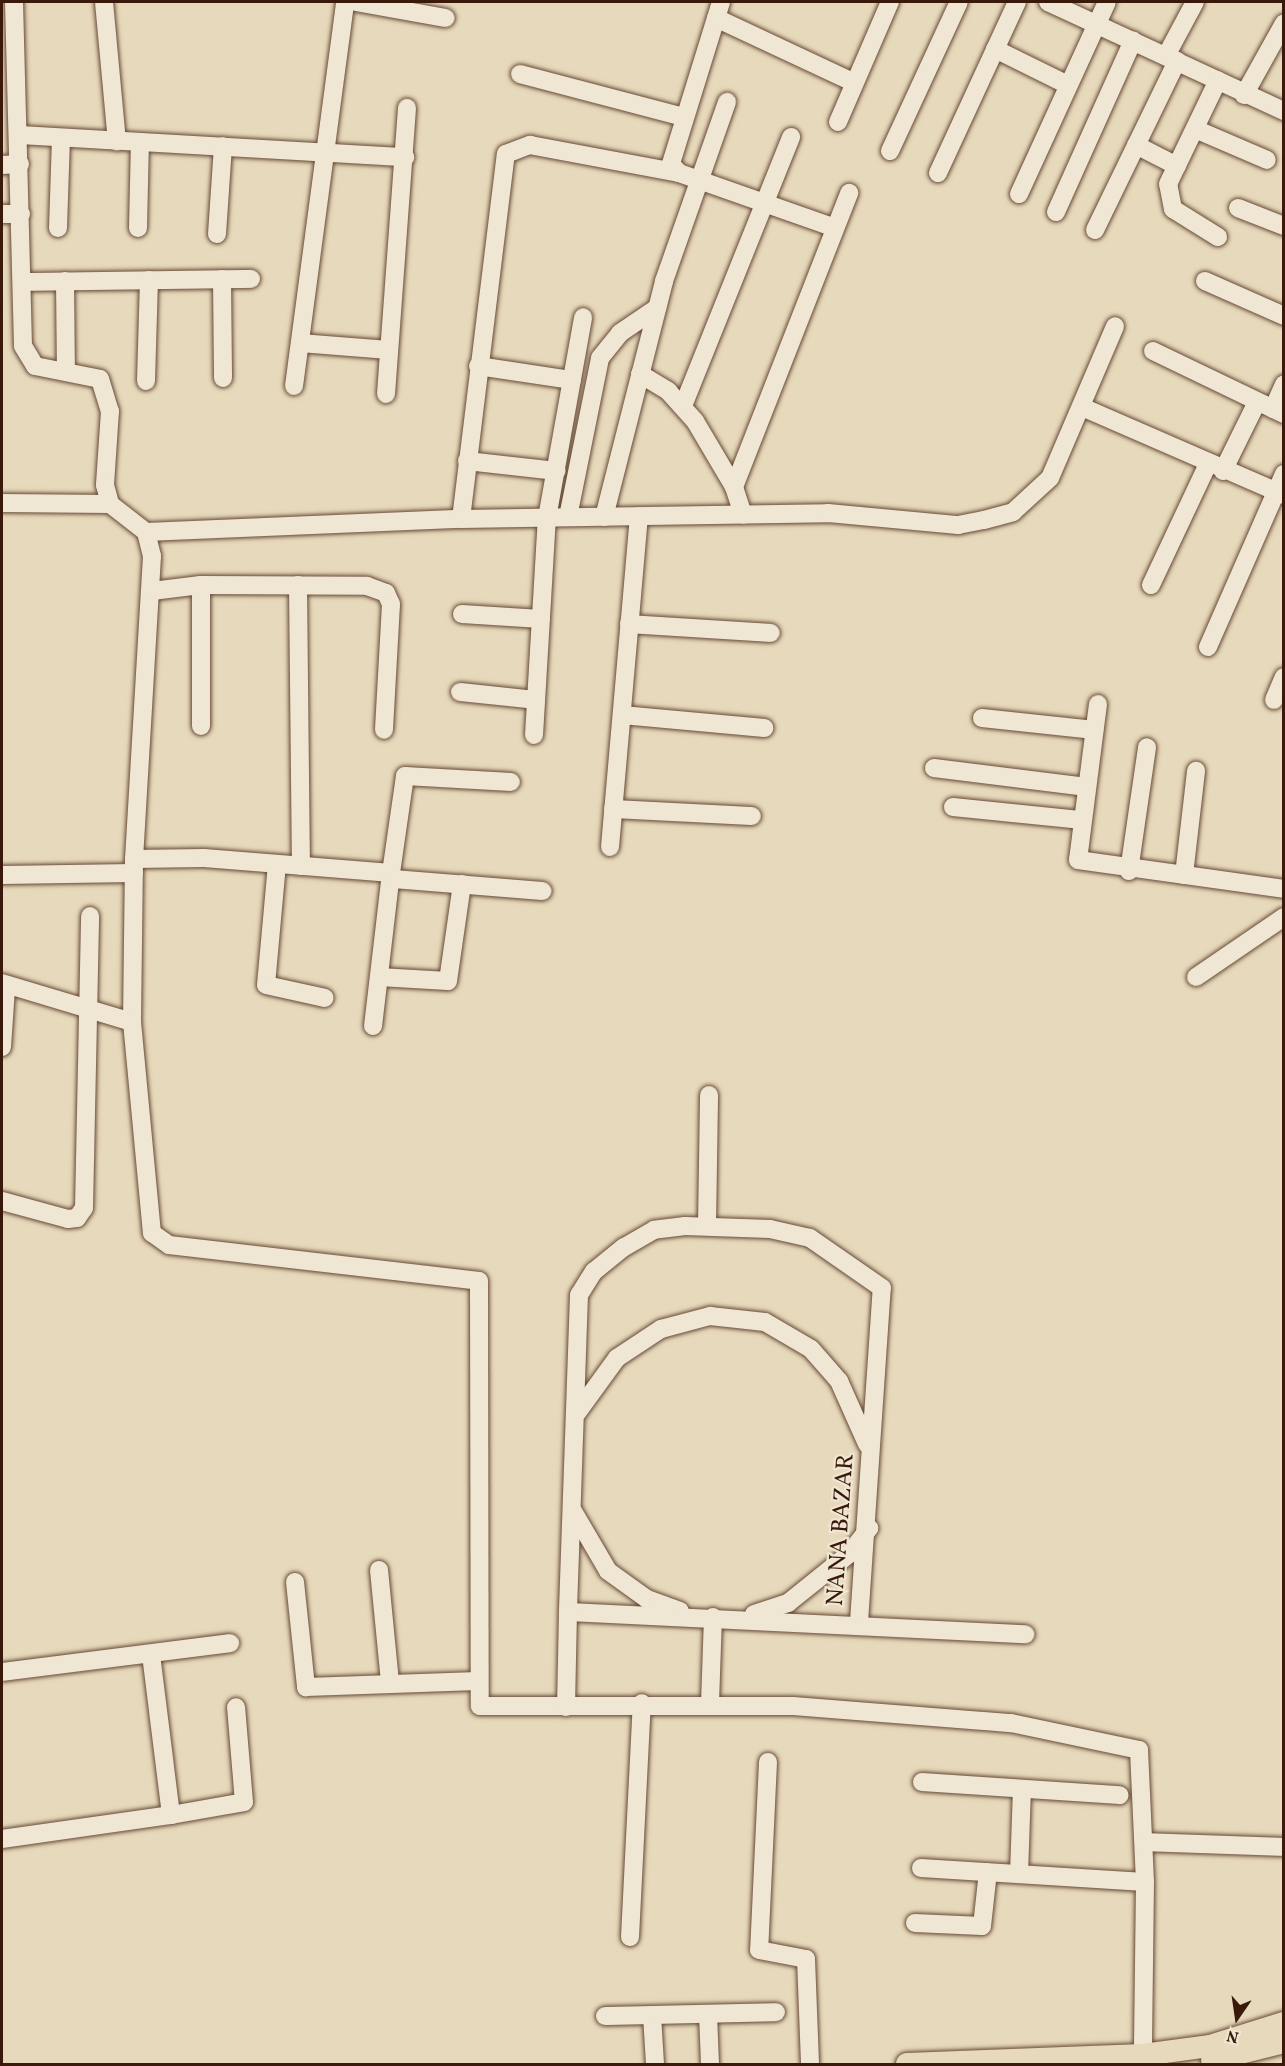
<!DOCTYPE html>
<html>
<head>
<meta charset="utf-8">
<style>
	body { margin:0 }
	#map { position:relative; width:1285px; height:2066px; overflow:hidden; background:#e7d9bb; font-family:Vollkorn,serif }
	div>[style] { position:absolute }
	[style*='--x'] { left:calc(var(--x)*1px); top:calc(var(--y)*1px); width:calc(var(--w)*1px); rotate:calc(var(--a)*1deg) }
	.roads { filter:drop-shadow(0 0 2px #664936) drop-shadow(0 0 2px #664936) }
	.minor>* { height:18px; margin:-9px; padding:0 9px; transform-origin:9px; border-radius:9px; background:#efe6d3 }
	.major>* { height:22px; margin:-11px; padding:0 11px; transform-origin:11px; border-radius:11px; background:#e7d9bb }
	span { translate:-50% -50%; white-space:nowrap; text-align:center; line-height:1.15; -webkit-text-stroke:4.5px #efe6d3; paint-order:stroke }
	.street-label { font-size:24px; color:#3b190a }
	.frame { position:absolute; inset:0; border:3px solid #3b190a; pointer-events:none }
	.north { position:absolute; left:1207px; top:1988px; width:60px; height:60px; -webkit-text-stroke:4px #efe6d3; paint-order:stroke; rotate:193deg; font-size:16px; font-weight:700; line-height:24px; text-align:center; color:#3b190a }
	.north::after { content:''; display:block; margin:auto; width:21px; height:27px; background:#3b190a; clip-path:polygon(50% 0,100% 100%,50% 72%,0 100%) }
</style>
</head>
<body>
<div id="map">
	<div class="roads">
		<div class="minor">
			<div style="--x:14;--y:2;--w:344;--a:88.5"></div>
			<div style="--x:23;--y:346;--w:23;--a:59"></div>
			<div style="--x:35;--y:366;--w:66;--a:11.3"></div>
			<div style="--x:100;--y:379;--w:34;--a:73"></div>
			<div style="--x:110;--y:411;--w:74;--a:93.9"></div>
			<div style="--x:105;--y:485;--w:20;--a:75"></div>
			<div style="--x:110;--y:504;--w:46;--a:37.9"></div>
			<div style="--x:146;--y:532;--w:25;--a:76"></div>
			<div style="--x:152;--y:556;--w:304;--a:93.4"></div>
			<div style="--x:134;--y:859;--w:163;--a:90.7"></div>
			<div style="--x:132;--y:1022;--w:212;--a:84.6"></div>
			<div style="--x:152;--y:1233;--w:21;--a:35"></div>
			<div style="--x:169;--y:1245;--w:312;--a:6.6"></div>
			<div style="--x:479;--y:1281;--w:425;--a:89.9"></div>
			<div style="--x:480;--y:1706;--w:313;--a:0"></div>
			<div style="--x:793;--y:1706;--w:219;--a:4.5"></div>
			<div style="--x:1011;--y:1723;--w:131;--a:11.9"></div>
			<div style="--x:1139;--y:1750;--w:132;--a:87.4"></div>
			<div style="--x:1145;--y:1882;--w:173;--a:90.7"></div>
			<div style="--x:104;--y:2;--w:140;--a:84.7"></div>
			<div style="--x:356;--y:2;--w:91;--a:10.1"></div>
			<div style="--x:721;--y:2;--w:170;--a:107.2"></div>
			<div style="--x:671;--y:164;--w:12;--a:48"></div>
			<div style="--x:679;--y:173;--w:165;--a:19.4"></div>
			<div style="--x:1048;--y:2;--w:260;--a:24.8"></div>
			<div style="--x:716;--y:18;--w:153;--a:25.1"></div>
			<div style="--x:995;--y:49;--w:81;--a:26.3"></div>
			<div style="--x:1166;--y:56;--w:61;--a:-61.8"></div>
			<div style="--x:520;--y:74;--w:170;--a:14.7"></div>
			<div style="--x:1244;--y:95;--w:82;--a:-60.9"></div>
			<div style="--x:838;--y:122;--w:131;--a:-66.6"></div>
			<div style="--x:1195;--y:129;--w:78;--a:23.3"></div>
			<div style="--x:20;--y:135;--w:386;--a:3.3"></div>
			<div style="--x:1136;--y:145;--w:46;--a:27.1"></div>
			<div style="--x:890;--y:151;--w:164;--a:-65.2"></div>
			<div style="--x:2;--y:165;--w:18;--a:-3"></div>
			<div style="--x:938;--y:173;--w:188;--a:-65.2"></div>
			<div style="--x:1019;--y:194;--w:211;--a:-65.4"></div>
			<div style="--x:1238;--y:208;--w:49;--a:21.4"></div>
			<div style="--x:1056;--y:212;--w:188;--a:-65.8"></div>
			<div style="--x:2;--y:214;--w:19;--a:0"></div>
			<div style="--x:58;--y:228;--w:90;--a:-88.1"></div>
			<div style="--x:138;--y:228;--w:86;--a:-88.7"></div>
			<div style="--x:1095;--y:230;--w:188;--a:-64.1"></div>
			<div style="--x:217;--y:234;--w:88;--a:-86.1"></div>
			<div style="--x:1218;--y:237;--w:53;--a:-148.1"></div>
			<div style="--x:1173;--y:209;--w:25;--a:-101"></div>
			<div style="--x:1168;--y:184;--w:115;--a:-64.3"></div>
			<div style="--x:222;--y:279;--w:99;--a:89.4"></div>
			<div style="--x:65;--y:281;--w:89;--a:89.4"></div>
			<div style="--x:1205;--y:281;--w:86;--a:23.9"></div>
			<div style="--x:23;--y:282;--w:228;--a:-0.8"></div>
			<div style="--x:300;--y:343;--w:89;--a:4.5"></div>
			<div style="--x:1153;--y:351;--w:145;--a:25.7"></div>
			<div style="--x:478;--y:366;--w:95;--a:8.5"></div>
			<div style="--x:640;--y:374;--w:33;--a:31"></div>
			<div style="--x:668;--y:391;--w:40;--a:48"></div>
			<div style="--x:695;--y:421;--w:77;--a:59.4"></div>
			<div style="--x:734;--y:487;--w:29;--a:72"></div>
			<div style="--x:146;--y:381;--w:101;--a:-88.3"></div>
			<div style="--x:294;--y:386;--w:387;--a:-82.4"></div>
			<div style="--x:386;--y:394;--w:287;--a:-85.8"></div>
			<div style="--x:683;--y:406;--w:290;--a:-68.1"></div>
			<div style="--x:1082;--y:407;--w:220;--a:23.5"></div>
			<div style="--x:1273;--y:409;--w:27;--a:-66"></div>
			<div style="--x:467;--y:461;--w:90;--a:6.4"></div>
			<div style="--x:1223;--y:471;--w:77;--a:-63.8"></div>
			<div style="--x:734;--y:487;--w:316;--a:-68.6"></div>
			<div style="--x:2;--y:503;--w:108;--a:0.5"></div>
			<div style="--x:568;--y:517;--w:162;--a:-78.6"></div>
			<div style="--x:600;--y:358;--w:32;--a:-51"></div>
			<div style="--x:620;--y:333;--w:45;--a:-34"></div>
			<div style="--x:604;--y:517;--w:244;--a:-75.7"></div>
			<div style="--x:664;--y:281;--w:190;--a:-70.6"></div>
			<div style="--x:461;--y:519;--w:368;--a:-83"></div>
			<div style="--x:506;--y:154;--w:26;--a:-21"></div>
			<div style="--x:530;--y:145;--w:152;--a:10.6"></div>
			<div style="--x:146;--y:532;--w:315;--a:-2.4"></div>
			<div style="--x:461;--y:519;--w:367;--a:-0.9"></div>
			<div style="--x:828;--y:513;--w:131;--a:5.3"></div>
			<div style="--x:958;--y:525;--w:26;--a:-11"></div>
			<div style="--x:984;--y:520;--w:30;--a:-15"></div>
			<div style="--x:1013;--y:512;--w:50;--a:-42.6"></div>
			<div style="--x:1050;--y:478;--w:165;--a:-66.8"></div>
			<div style="--x:201;--y:585;--w:141;--a:90"></div>
			<div style="--x:298;--y:585;--w:281;--a:89.4"></div>
			<div style="--x:1151;--y:585;--w:134;--a:-64.8"></div>
			<div style="--x:152;--y:591;--w:49;--a:-7"></div>
			<div style="--x:201;--y:585;--w:166;--a:0.3"></div>
			<div style="--x:367;--y:586;--w:20;--a:20"></div>
			<div style="--x:386;--y:593;--w:12;--a:66"></div>
			<div style="--x:391;--y:604;--w:126;--a:93.2"></div>
			<div style="--x:462;--y:614;--w:79;--a:3.6"></div>
			<div style="--x:629;--y:624;--w:142;--a:3.6"></div>
			<div style="--x:1208;--y:647;--w:189;--a:-66.3"></div>
			<div style="--x:460;--y:692;--w:76;--a:6"></div>
			<div style="--x:1274;--y:700;--w:25;--a:-67"></div>
			<div style="--x:1098;--y:704;--w:157;--a:97.3"></div>
			<div style="--x:1078;--y:860;--w:208;--a:8"></div>
			<div style="--x:622;--y:715;--w:143;--a:5.2"></div>
			<div style="--x:982;--y:718;--w:113;--a:6.1"></div>
			<div style="--x:534;--y:735;--w:217;--a:-86.6"></div>
			<div style="--x:547;--y:518;--w:204;--a:-79.8"></div>
			<div style="--x:934;--y:768;--w:154;--a:7.1"></div>
			<div style="--x:953;--y:807;--w:130;--a:5.8"></div>
			<div style="--x:613;--y:809;--w:139;--a:2.9"></div>
			<div style="--x:610;--y:847;--w:332;--a:-85"></div>
			<div style="--x:134;--y:859;--w:70;--a:-0.8"></div>
			<div style="--x:204;--y:858;--w:188;--a:4.6"></div>
			<div style="--x:391;--y:873;--w:154;--a:96.7"></div>
			<div style="--x:277;--y:864;--w:121;--a:95.2"></div>
			<div style="--x:266;--y:985;--w:60;--a:12.4"></div>
			<div style="--x:1129;--y:871;--w:125;--a:-81.7"></div>
			<div style="--x:391;--y:873;--w:98;--a:-81.8"></div>
			<div style="--x:405;--y:776;--w:106;--a:3.2"></div>
			<div style="--x:2;--y:875;--w:132;--a:-0.9"></div>
			<div style="--x:1184;--y:875;--w:105;--a:-83.4"></div>
			<div style="--x:393;--y:879;--w:150;--a:4.6"></div>
			<div style="--x:379;--y:977;--w:69;--a:3.3"></div>
			<div style="--x:448;--y:981;--w:98;--a:-81.8"></div>
			<div style="--x:1196;--y:977;--w:107;--a:-34.3"></div>
			<div style="--x:2;--y:983;--w:136;--a:16.7"></div>
			<div style="--x:2;--y:1047;--w:59;--a:-86.1"></div>
			<div style="--x:2;--y:1201;--w:68;--a:15.3"></div>
			<div style="--x:68;--y:1219;--w:9;--a:-6"></div>
			<div style="--x:77;--y:1218;--w:12;--a:-55"></div>
			<div style="--x:84;--y:1208;--w:292;--a:-88.8"></div>
			<div style="--x:707;--y:1226;--w:131;--a:-89.1"></div>
			<div style="--x:577;--y:1413;--w:68;--a:-54"></div>
			<div style="--x:617;--y:1358;--w:53;--a:-33.4"></div>
			<div style="--x:661;--y:1329;--w:51;--a:-14.9"></div>
			<div style="--x:710;--y:1316;--w:55;--a:6.2"></div>
			<div style="--x:765;--y:1322;--w:53;--a:30.4"></div>
			<div style="--x:811;--y:1349;--w:43;--a:48.8"></div>
			<div style="--x:839;--y:1381;--w:69;--a:66"></div>
			<div style="--x:573;--y:1511;--w:69;--a:59.7"></div>
			<div style="--x:608;--y:1571;--w:48;--a:35.7"></div>
			<div style="--x:647;--y:1599;--w:35;--a:20"></div>
			<div style="--x:379;--y:1570;--w:114;--a:84.4"></div>
			<div style="--x:295;--y:1582;--w:106;--a:84"></div>
			<div style="--x:306;--y:1687;--w:172;--a:-2"></div>
			<div style="--x:754;--y:1614;--w:36;--a:-18"></div>
			<div style="--x:788;--y:1603;--w:78;--a:-38.8"></div>
			<div style="--x:849;--y:1554;--w:33;--a:-52"></div>
			<div style="--x:859;--y:1622;--w:335;--a:-86.1"></div>
			<div style="--x:882;--y:1288;--w:88;--a:-145.2"></div>
			<div style="--x:810;--y:1238;--w:41;--a:-167.3"></div>
			<div style="--x:770;--y:1229;--w:85;--a:-178"></div>
			<div style="--x:685;--y:1226;--w:31;--a:173"></div>
			<div style="--x:654;--y:1230;--w:34;--a:150"></div>
			<div style="--x:624;--y:1247;--w:38;--a:141"></div>
			<div style="--x:594;--y:1271;--w:28;--a:122"></div>
			<div style="--x:579;--y:1295;--w:317;--a:92"></div>
			<div style="--x:568;--y:1612;--w:458;--a:2.8"></div>
			<div style="--x:2;--y:1672;--w:230;--a:-7.2"></div>
			<div style="--x:710;--y:1703;--w:86;--a:-88"></div>
			<div style="--x:566;--y:1707;--w:95;--a:-88.8"></div>
			<div style="--x:768;--y:1762;--w:188;--a:92.7"></div>
			<div style="--x:759;--y:1950;--w:48;--a:10.8"></div>
			<div style="--x:806;--y:1959;--w:105;--a:87.8"></div>
			<div style="--x:922;--y:1782;--w:198;--a:3.8"></div>
			<div style="--x:171;--y:1815;--w:74;--a:-10.1"></div>
			<div style="--x:244;--y:1802;--w:95;--a:-94.8"></div>
			<div style="--x:2;--y:1839;--w:171;--a:-8.1"></div>
			<div style="--x:171;--y:1815;--w:161;--a:-97.1"></div>
			<div style="--x:1144;--y:1842;--w:140;--a:2"></div>
			<div style="--x:921;--y:1868;--w:224;--a:3.6"></div>
			<div style="--x:1019;--y:1874;--w:85;--a:-88"></div>
			<div style="--x:915;--y:1923;--w:67;--a:2.6"></div>
			<div style="--x:982;--y:1926;--w:54;--a:-83.7"></div>
			<div style="--x:630;--y:1937;--w:234;--a:-87.1"></div>
			<div style="--x:708;--y:2014;--w:50;--a:87.7"></div>
			<div style="--x:652;--y:2015;--w:49;--a:86.5"></div>
			<div style="--x:605;--y:2016;--w:171;--a:-1.3"></div>
		</div>
		<div class="major">
			<div style="--x:1212;--y:2060;--w:74;--a:-14"></div>
			<div style="--x:907;--y:2064;--w:236;--a:-2.2"></div>
			<div style="--x:1143;--y:2055;--w:68;--a:-7.7"></div>
			<div style="--x:1210;--y:2046;--w:77;--a:-17.3"></div>
		</div>
	</div>
	<div class="street-label">
		<span style="left:842px;top:1530px;rotate:-86deg">NANA BAZAR</span>
	</div>
	<div class="frame"></div>
	<div class="north">N</div>
</div>
</body>
</html>
